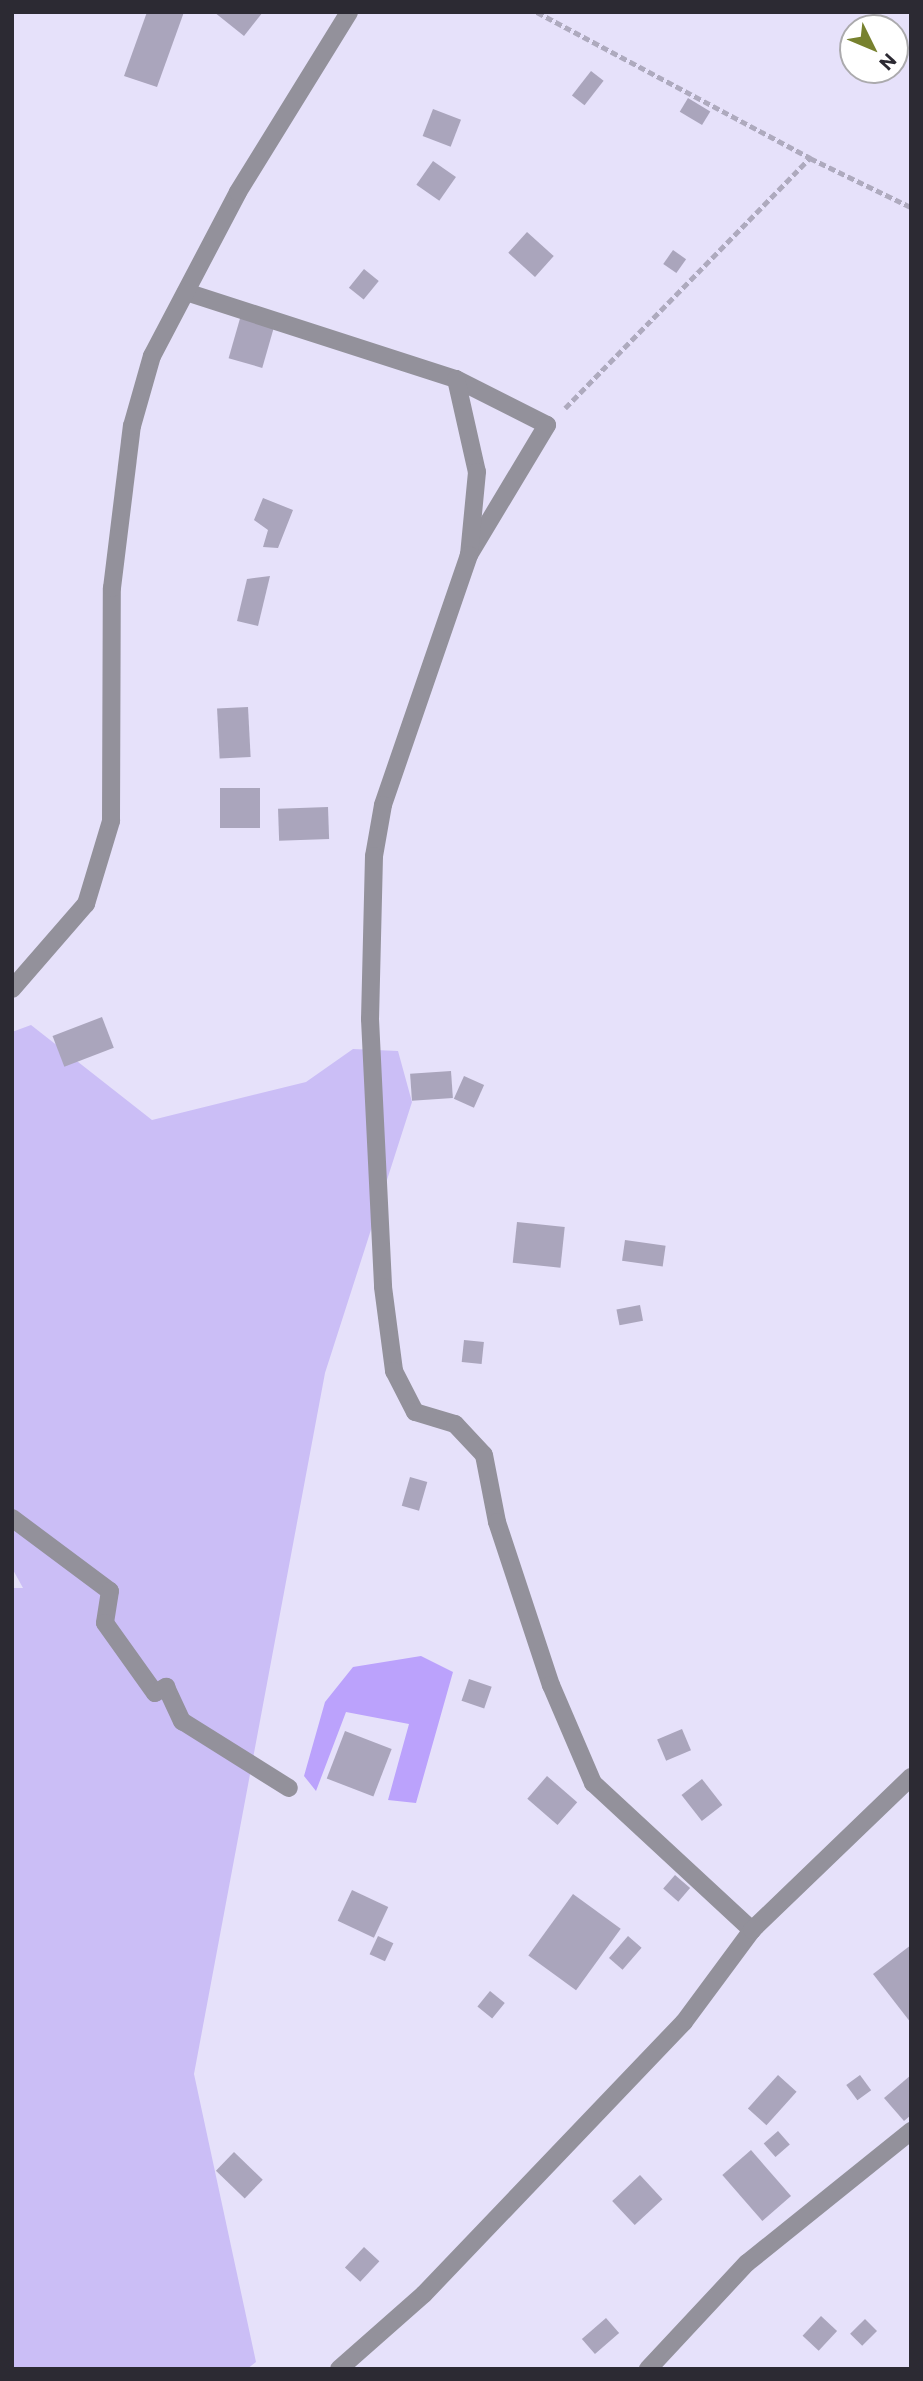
<!DOCTYPE html>
<html>
<head>
<meta charset="utf-8">
<style>
	body { margin:0 }
	#map { position:relative; width:923px; height:2381px; overflow:hidden; background:#e6e1fa; font-family:Commissioner,sans-serif }
	div>[style] { position:absolute }
	[style*='--x'] { left:calc(var(--x)*1px); top:calc(var(--y)*1px); width:calc(var(--w)*1px); rotate:calc(var(--a)*1deg) }
	.green>* { inset:0; background:#cbbef6 }
	.forest>* { inset:0; background:#bba2fc }
	.building>* { inset:0; background:#aaa5bc; transform-origin:0 0 }
	.path>* { height:4.5px; margin-top:-2.25px; transform-origin:0; background:repeating-linear-gradient(90deg,#aeaabe 0 7px,transparent 0 10.5px) }
	.minor>* { height:18px; margin:-9px; padding:0 9px; transform-origin:9px; border-radius:9px; background:#93919b }
	.tertiary>* { height:18px; margin:-9px; padding:0 9px; transform-origin:9px; border-radius:9px; background:#93919b }
	span { translate:-50% -50%; white-space:nowrap; text-align:center; line-height:1.15; -webkit-text-stroke:6px #fff; paint-order:stroke }
	.frame { position:absolute; inset:0; border:14px solid #2c2a33; pointer-events:none }
	.north { position:absolute; left:839px; top:14px; width:70px; height:70px; box-sizing:border-box; background:#fff; border:2px solid #abaaad; border-radius:50%; rotate:133deg; font-size:19px; font-weight:700; line-height:28px; text-align:center; color:#2c2a33 }
	.north::after { content:''; display:block; margin:auto; width:24px; height:32px; background:#77812e; clip-path:polygon(50% 0,100% 100%,50% 72%,0 100%) }
</style>
</head>
<body>
<div id="map">
	<div class="green">
		<div style="clip-path:polygon(31px 1025px,152px 1120px,306px 1082px,353px 1049px,398px 1051px,412px 1102px,325px 1373px,194px 2074px,256px 2362px,247px 2369px,12px 2369px,12px 1588px,23px 1588px,12px 1568px,12px 1032px)"></div>
	</div>
	<div class="forest">
		<div style="clip-path:polygon(421px 1656px,453px 1672px,416px 1803px,388px 1800px,409px 1724px,346px 1712px,316px 1791px,304px 1776px,325px 1702px,353px 1667px)"></div>
	</div>
	<div class="building">
		<div style="clip-path:polygon(147px 12px,184px 12px,157px 87px,124px 76px)"></div>
		<div style="clip-path:polygon(214px 12px,263px 12px,244px 36px)"></div>
		<div style="left:591px;top:71px;width:16px;height:31px;rotate:38deg"></div>
		<div style="left:688px;top:98px;width:26px;height:16px;rotate:31deg"></div>
		<div style="left:433px;top:109px;width:30px;height:29px;rotate:21deg"></div>
		<div style="left:433px;top:161px;width:28px;height:29px;rotate:35deg"></div>
		<div style="left:527px;top:232px;width:36px;height:28px;rotate:42deg"></div>
		<div style="left:673px;top:250px;width:16px;height:17px;rotate:35deg"></div>
		<div style="left:364px;top:269px;width:19px;height:24px;rotate:39deg"></div>
		<div style="left:241px;top:315px;width:35px;height:45px;rotate:16deg"></div>
		<div style="clip-path:polygon(263px 498px,293px 510px,278px 548px,263px 547px,268px 530px,254px 520px)"></div>
		<div style="clip-path:polygon(270px 576px,258px 626px,237px 621px,247px 579px)"></div>
		<div style="left:248px;top:707px;width:50px;height:31px;rotate:87deg"></div>
		<div style="left:220px;top:788px;width:40px;height:40px"></div>
		<div style="left:328px;top:807px;width:32px;height:50px;rotate:88deg"></div>
		<div style="left:102px;top:1017px;width:33px;height:53px;rotate:69deg"></div>
		<div style="left:451px;top:1071px;width:27px;height:41px;rotate:86deg"></div>
		<div style="left:464px;top:1076px;width:22px;height:25px;rotate:24deg"></div>
		<div style="left:517px;top:1222px;width:48px;height:41px;rotate:6deg"></div>
		<div style="left:625px;top:1240px;width:41px;height:21px;rotate:8deg"></div>
		<div style="left:640px;top:1305px;width:16px;height:24px;rotate:79deg"></div>
		<div style="left:464px;top:1340px;width:20px;height:22px;rotate:6deg"></div>
		<div style="left:410px;top:1477px;width:18px;height:30px;rotate:16deg"></div>
		<div style="left:469px;top:1679px;width:24px;height:23px;rotate:19deg"></div>
		<div style="left:682px;top:1729px;width:23px;height:27px;rotate:67deg"></div>
		<div style="left:345px;top:1731px;width:50px;height:51px;rotate:21deg"></div>
		<div style="left:547px;top:1776px;width:40px;height:30px;rotate:41deg"></div>
		<div style="left:702px;top:1779px;width:33px;height:26px;rotate:52deg"></div>
		<div style="left:675px;top:1875px;width:20px;height:18px;rotate:41deg"></div>
		<div style="left:352px;top:1890px;width:40px;height:34px;rotate:25deg"></div>
		<div style="left:573px;top:1894px;width:59px;height:76px;rotate:36deg"></div>
		<div style="left:378px;top:1936px;width:17px;height:20px;rotate:25deg"></div>
		<div style="left:628px;top:1936px;width:18px;height:29px;rotate:41deg"></div>
		<div style="clip-path:polygon(911px 1945px,911px 2023px,873px 1974px)"></div>
		<div style="left:490px;top:1991px;width:19px;height:20px;rotate:39deg"></div>
		<div style="left:778px;top:2075px;width:25px;height:45px;rotate:42deg"></div>
		<div style="left:860px;top:2075px;width:19px;height:17px;rotate:54deg"></div>
		<div style="clip-path:polygon(911px 2075px,911px 2115px,904px 2121px,884px 2098px)"></div>
		<div style="left:778px;top:2131px;width:18px;height:19px;rotate:49deg"></div>
		<div style="left:751px;top:2150px;width:61px;height:38px;rotate:49deg"></div>
		<div style="left:234px;top:2152px;width:40px;height:26px;rotate:44deg"></div>
		<div style="left:640px;top:2175px;width:33px;height:38px;rotate:47deg"></div>
		<div style="left:364px;top:2247px;width:21px;height:28px;rotate:43deg"></div>
		<div style="left:821px;top:2316px;width:22px;height:27px;rotate:43deg"></div>
		<div style="left:606px;top:2318px;width:20px;height:32px;rotate:49deg"></div>
		<div style="left:865px;top:2319px;width:17px;height:21px;rotate:45deg"></div>
	</div>
	<div class="path">
		<div style="--x:537;--y:12;--w:310;--a:28.1"></div>
		<div style="--x:565;--y:408;--w:350;--a:-45.6"></div>
		<div style="--x:810;--y:158;--w:112;--a:25.9"></div>
	</div>
	<div class="minor">
		<div style="--x:186;--y:292;--w:284;--a:17.9"></div>
		<div style="--x:456;--y:379;--w:102;--a:26.8"></div>
		<div style="--x:547;--y:425;--w:152;--a:121"></div>
		<div style="--x:456;--y:379;--w:95;--a:77.3"></div>
		<div style="--x:477;--y:472;--w:83;--a:95.5"></div>
		<div style="--x:469;--y:555;--w:264;--a:109"></div>
		<div style="--x:383;--y:805;--w:52;--a:100"></div>
		<div style="--x:374;--y:856;--w:163;--a:91.4"></div>
		<div style="--x:370;--y:1019;--w:268;--a:87.2"></div>
		<div style="--x:383;--y:1287;--w:85;--a:82.5"></div>
		<div style="--x:394;--y:1371;--w:46;--a:62.9"></div>
		<div style="--x:415;--y:1412;--w:42;--a:16.7"></div>
		<div style="--x:455;--y:1424;--w:42;--a:46.9"></div>
		<div style="--x:484;--y:1455;--w:68;--a:79"></div>
		<div style="--x:497;--y:1522;--w:172;--a:71.7"></div>
		<div style="--x:551;--y:1685;--w:107;--a:66.8"></div>
		<div style="--x:593;--y:1783;--w:217;--a:42.8"></div>
		<div style="--x:12;--y:989;--w:113;--a:-49"></div>
		<div style="--x:86;--y:904;--w:87;--a:-73.2"></div>
		<div style="--x:111;--y:821;--w:233;--a:-89.8"></div>
		<div style="--x:112;--y:588;--w:163;--a:-83"></div>
		<div style="--x:132;--y:426;--w:73;--a:-74.1"></div>
		<div style="--x:152;--y:356;--w:185;--a:-62.3"></div>
		<div style="--x:238;--y:192;--w:211;--a:-58.3"></div>
		<div style="--x:12;--y:1518;--w:122;--a:36.7"></div>
		<div style="--x:110;--y:1591;--w:32;--a:99"></div>
		<div style="--x:105;--y:1623;--w:86;--a:54.5"></div>
		<div style="--x:155;--y:1693;--w:13;--a:-29"></div>
		<div style="--x:166;--y:1687;--w:38;--a:65"></div>
		<div style="--x:182;--y:1721;--w:126;--a:32.1"></div>
		<div style="--x:648;--y:2369;--w:145;--a:-47"></div>
		<div style="--x:747;--y:2263;--w:211;--a:-38.8"></div>
	</div>
	<div class="tertiary">
		<div style="--x:339;--y:2369;--w:113;--a:-41.4"></div>
		<div style="--x:424;--y:2294;--w:376;--a:-46.3"></div>
		<div style="--x:684;--y:2022;--w:114;--a:-53.5"></div>
		<div style="--x:752;--y:1930;--w:221;--a:-43.9"></div>
	</div>
	<div class="frame"></div>
	<div class="north">N</div>
</div>
</body>
</html>
